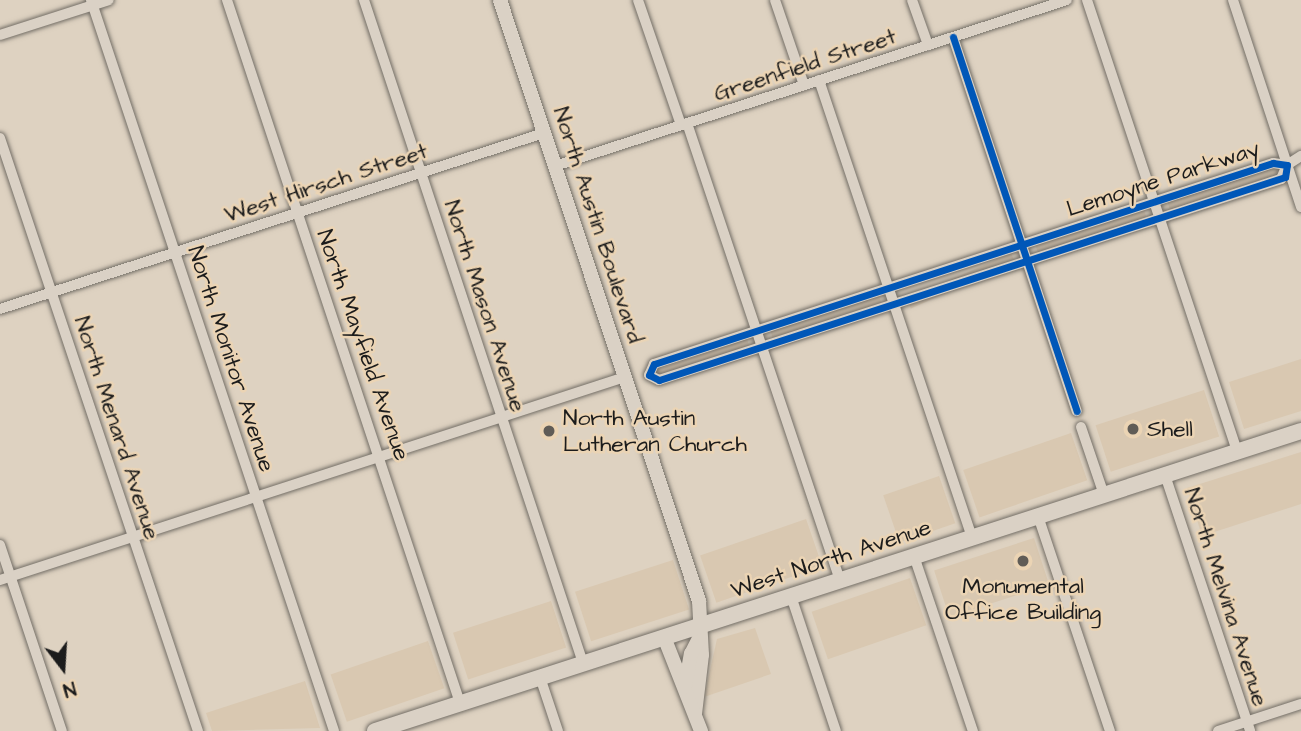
<!DOCTYPE html>
<html>
<head>
<meta charset="utf-8">
<style>
	body { margin:0 }
	#map { position:relative; width:1301px; height:731px; overflow:hidden; background:#ded2c1; font-family:"Architects Daughter",sans-serif }
	div>[style] { position:absolute }
	[style*='--x'] { left:calc(var(--x)*1px); top:calc(var(--y)*1px); width:calc(var(--w)*1px); rotate:calc(var(--a)*1deg) }
	.built>* { inset:0; background:#d9c8b1; transform-origin:0 0 }
	.green>* { inset:0; background:#d5c4ae; transform-origin:0 0 }
	.roads { filter:drop-shadow(0 0 2px #736e66) drop-shadow(0 0 2px #736e66) }
	.street>* { height:10px; margin:-5px; padding:0 5px; transform-origin:5px; border-radius:5px; background:#dad1c5 }
	.secondary>* { height:14px; margin:-7px; padding:0 7px; transform-origin:7px; border-radius:7px; background:#dad1c5 }
	.primary>* { height:16px; margin:-8px; padding:0 8px; transform-origin:8px; border-radius:8px; background:#dad1c5 }
	.cycleway>* { height:7px; margin:-3.5px; padding:0 3.5px; transform-origin:3.5px; border-radius:3.5px; background:#0057b8 }
	.dots>* { width:19px; height:19px; translate:-50% -50%; box-sizing:border-box; border:4px solid #ebd4b4; border-radius:50% }
	span { translate:-50% -50%; white-space:nowrap; text-align:center; line-height:1.15; -webkit-text-stroke:5px #ebd4b4; paint-order:stroke }
	.street-label { font-size:23px; color:#1c1c1c }
	.poi-label { font-size:23px; color:#1c1c1c }
	.left { translate:0 -50%; text-align:left }
	.north { position:absolute; left:28px; top:633px; width:70px; height:70px; -webkit-text-stroke:5px #ebd4b4; paint-order:stroke; rotate:163deg; font-size:19px; font-weight:700; line-height:28px; text-align:center; color:#1c1c1c }
	.north::after { content:''; display:block; margin:auto; width:24px; height:32px; background:#1c1c1c; clip-path:polygon(50% 0,100% 100%,50% 72%,0 100%) }
</style>
</head>
<body>
<div id="map">
	<div class="built">
		<div style="clip-path:polygon(1301px 359px,1301px 411px,1244px 429px,1229px 382px)"></div>
		<div style="left:1204px;top:390px;width:49px;height:114px;rotate:72deg"></div>
		<div style="left:1071px;top:433px;width:50px;height:114px;rotate:71deg"></div>
		<div style="clip-path:polygon(1301px 452px,1301px 504px,1202px 536px,1187px 488px)"></div>
		<div style="left:939px;top:476px;width:50px;height:59px;rotate:71deg"></div>
		<div style="left:806px;top:519px;width:50px;height:112px;rotate:71deg"></div>
		<div style="left:1034px;top:538px;width:49px;height:105px;rotate:72deg"></div>
		<div style="left:673px;top:560px;width:52px;height:103px;rotate:72deg"></div>
		<div style="left:910px;top:578px;width:50px;height:104px;rotate:71deg"></div>
		<div style="left:551px;top:601px;width:49px;height:103px;rotate:72deg"></div>
		<div style="clip-path:polygon(755px 628px,771px 674px,704px 697px,717px 639px)"></div>
		<div style="left:428px;top:641px;width:50px;height:103px;rotate:71deg"></div>
		<div style="clip-path:polygon(305px 681px,320px 728px,212px 731px,206px 713px)"></div>
	</div>
	<div class="green">
		<div style="left:1276px;top:167px;width:9px;height:114px;rotate:72deg"></div>
		<div style="left:1144px;top:210px;width:9px;height:114px;rotate:72deg"></div>
		<div style="left:1011px;top:253px;width:10px;height:114px;rotate:66deg"></div>
		<div style="left:879px;top:296px;width:9px;height:114px;rotate:72deg"></div>
		<div style="clip-path:polygon(747px 339px,750px 348px,659px 377px,654px 371px)"></div>
	</div>
	<div class="roads">
		<div class="street">
			<div style="--x:91;--y:0;--w:770;--a:71.61"></div>
			<div style="--x:227;--y:0;--w:741;--a:71.66"></div>
			<div style="--x:364;--y:0;--w:698;--a:71.72"></div>
			<div style="--x:638;--y:0;--w:132;--a:71"></div>
			<div style="--x:775;--y:0;--w:90;--a:71.2"></div>
			<div style="--x:912;--y:0;--w:48;--a:70.4"></div>
			<div style="--x:1087;--y:0;--w:476;--a:71.6"></div>
			<div style="--x:1233;--y:0;--w:218;--a:71.8"></div>
			<div style="--x:0;--y:35;--w:114;--a:-17.8"></div>
			<div style="--x:953;--y:37;--w:394;--a:71.7"></div>
			<div style="--x:819;--y:80;--w:482;--a:71.5"></div>
			<div style="--x:687;--y:123;--w:482;--a:71.5"></div>
			<div style="--x:0;--y:138;--w:625;--a:71.54"></div>
			<div style="--x:1287;--y:165;--w:14;--a:-172"></div>
			<div style="--x:1273;--y:163;--w:651;--a:162.01"></div>
			<div style="--x:654;--y:364;--w:12;--a:114"></div>
			<div style="--x:649;--y:375;--w:11;--a:27"></div>
			<div style="--x:659;--y:380;--w:654;--a:-17.91"></div>
			<div style="--x:1281;--y:179;--w:15;--a:-67"></div>
			<div style="--x:1287;--y:165;--w:17;--a:-33"></div>
			<div style="--x:555;--y:166;--w:538;--a:-17.96"></div>
			<div style="--x:0;--y:309;--w:572;--a:-17.93"></div>
			<div style="--x:1081;--y:427;--w:72;--a:71.3"></div>
			<div style="--x:1165;--y:475;--w:270;--a:71.6"></div>
			<div style="--x:1038;--y:516;--w:227;--a:71.5"></div>
			<div style="--x:0;--y:545;--w:196;--a:71.6"></div>
			<div style="--x:914;--y:556;--w:185;--a:71.4"></div>
			<div style="--x:0;--y:580;--w:657;--a:-17.99"></div>
			<div style="--x:791;--y:596;--w:142;--a:71.6"></div>
			<div style="--x:540;--y:677;--w:57;--a:71.6"></div>
			<div style="--x:1218;--y:731;--w:87;--a:-18"></div>
		</div>
		<div class="secondary">
			<div style="--x:500;--y:0;--w:633;--a:71.68"></div>
			<div style="--x:699;--y:601;--w:54;--a:86.8"></div>
			<div style="--x:702;--y:655;--w:59;--a:96.8"></div>
			<div style="--x:664;--y:637;--w:101;--a:68.5"></div>
			<div style="--x:685;--y:687;--w:34;--a:-80"></div>
			<div style="--x:691;--y:654;--w:18;--a:-63"></div>
		</div>
		<div class="primary">
			<div style="--x:375;--y:731;--w:973;--a:-17.95"></div>
		</div>
	</div>
	<div class="cycleway">
		<div style="--x:953;--y:37;--w:394;--a:71.7"></div>
		<div style="--x:1273;--y:163;--w:14;--a:8"></div>
		<div style="--x:1287;--y:165;--w:12;--a:99"></div>
		<div style="--x:1285;--y:177;--w:658;--a:162.03"></div>
		<div style="--x:659;--y:380;--w:11;--a:-153"></div>
		<div style="--x:649;--y:375;--w:12;--a:-66"></div>
		<div style="--x:654;--y:364;--w:651;--a:-17.99"></div>
	</div>
	<div class="dots">
		<div style="left:1133px;top:429px;background:#605c56"></div>
		<div style="left:549px;top:431px;background:#605c56"></div>
		<div style="left:1023px;top:561px;background:#605c56"></div>
	</div>
	<div class="street-label">
		<span style="left:805px;top:65px;rotate:-18deg">Greenfield Street</span>
		<span style="left:1163px;top:179px;rotate:-18deg">Lemoyne Parkway</span>
		<span style="left:326px;top:183px;rotate:-18deg">West Hirsch Street</span>
		<span style="left:598px;top:225px;rotate:72deg">North Austin Boulevard</span>
		<span style="left:485px;top:306px;rotate:72deg">North Mason Avenue</span>
		<span style="left:363px;top:345px;rotate:71deg">North Mayfield Avenue</span>
		<span style="left:231px;top:359px;rotate:72deg">North Monitor Avenue</span>
		<span style="left:117px;top:428px;rotate:72deg">North Menard Avenue</span>
		<span style="left:831px;top:559px;rotate:-18deg">West North Avenue</span>
		<span style="left:1226px;top:597px;rotate:72deg">North Melvina Avenue</span>
	</div>
	<div class="poi-label">
		<span class="left" style="left:563px;top:431px">North Austin<br>Lutheran Church</span>
		<span class="left" style="left:1147px;top:429px">Shell</span>
		<span style="left:1023px;top:599px">Monumental<br>Office Building</span>
	</div>
	<div class="north">N</div>
</div>
</body>
</html>
